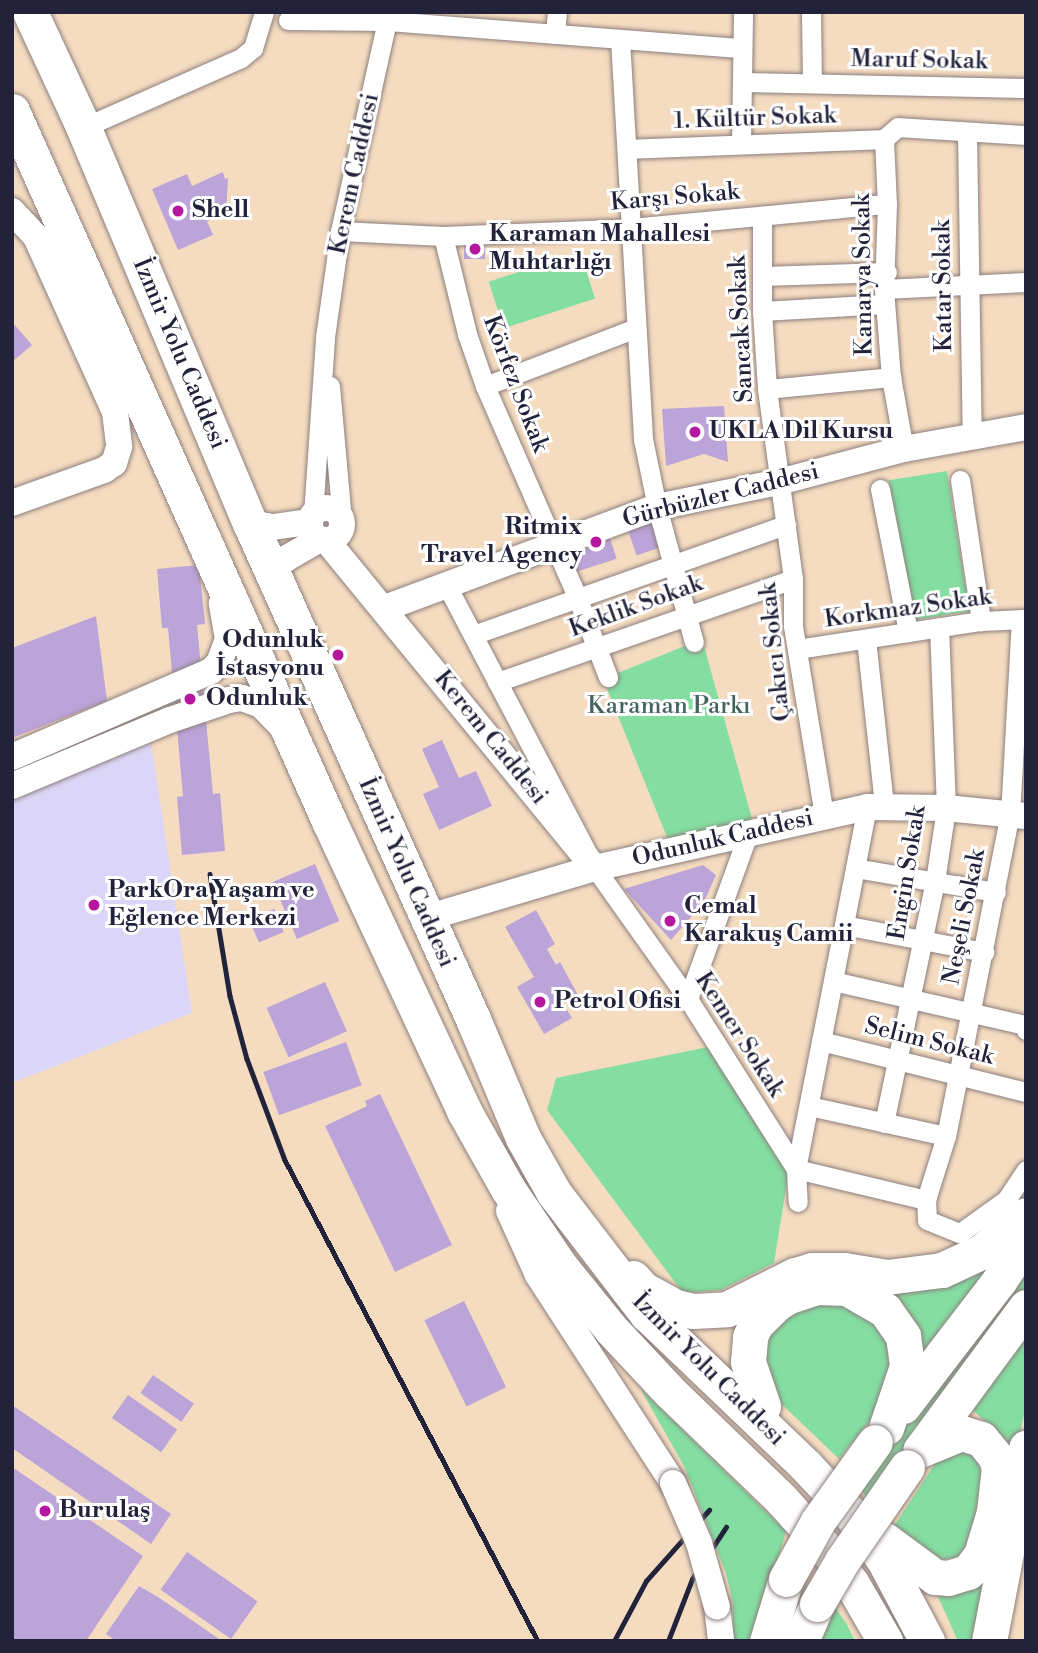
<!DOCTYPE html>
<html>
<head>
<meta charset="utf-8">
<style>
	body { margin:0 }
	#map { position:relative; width:1038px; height:1653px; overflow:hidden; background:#f5dcc0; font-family:"Libre Bodoni",serif }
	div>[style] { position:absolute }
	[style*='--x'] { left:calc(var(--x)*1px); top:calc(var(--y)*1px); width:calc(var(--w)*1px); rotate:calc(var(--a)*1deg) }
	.built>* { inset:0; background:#dbd6f7 }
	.green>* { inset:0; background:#84dda1; transform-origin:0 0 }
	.building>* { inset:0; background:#bba4d8; transform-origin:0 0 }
	.roads { filter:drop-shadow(0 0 2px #8c7f7e) drop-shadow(0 0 2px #8c7f7e) }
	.street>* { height:19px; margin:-9.5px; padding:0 9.5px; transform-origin:9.5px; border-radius:9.5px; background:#fff }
	.secondary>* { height:26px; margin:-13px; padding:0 13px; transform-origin:13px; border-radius:13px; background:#fff }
	.secondary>.ring { margin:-13px; padding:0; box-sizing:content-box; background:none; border:26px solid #fff; border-radius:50% }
	.highway>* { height:35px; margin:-17.5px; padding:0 17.5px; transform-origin:17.5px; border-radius:17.5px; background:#fff }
	.rail>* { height:4.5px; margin:-2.25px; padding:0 2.25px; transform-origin:2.25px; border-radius:2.25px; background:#22223b }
	.bridges { filter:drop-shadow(0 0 2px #8c7f7e) drop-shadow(0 0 2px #8c7f7e) }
	.secondary-bridge>* { height:26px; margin:-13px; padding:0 13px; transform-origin:13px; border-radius:13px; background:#fff }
	.highway-bridge>* { height:35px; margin:-17.5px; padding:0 17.5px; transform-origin:17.5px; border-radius:17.5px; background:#fff }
	.dots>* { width:19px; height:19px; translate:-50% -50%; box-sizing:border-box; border:4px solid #fff; border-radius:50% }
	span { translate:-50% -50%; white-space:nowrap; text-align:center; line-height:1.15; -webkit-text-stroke:6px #fff; paint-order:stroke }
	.street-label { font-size:24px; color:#22223b }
	.poi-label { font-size:24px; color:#22223b; font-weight:700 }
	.left { translate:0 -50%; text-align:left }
	.right { translate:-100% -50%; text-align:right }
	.park-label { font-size:24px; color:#44635f }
	.frame { position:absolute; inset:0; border:14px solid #22223b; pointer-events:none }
</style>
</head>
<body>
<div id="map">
	<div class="built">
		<div style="clip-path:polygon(151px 741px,192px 1013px,12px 1083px,12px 796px)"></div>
	</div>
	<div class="green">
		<div style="left:580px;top:252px;width:49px;height:96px;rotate:72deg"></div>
		<div style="left:947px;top:471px;width:142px;height:59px;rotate:81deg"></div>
		<div style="clip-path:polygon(702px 639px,754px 826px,671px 847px,603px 679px)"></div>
		<div style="clip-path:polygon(708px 1047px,789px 1169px,774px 1263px,721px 1290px,683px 1293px,547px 1110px,556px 1078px)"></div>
		<div style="clip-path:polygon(1026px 1256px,1026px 1293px,872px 1506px,861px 1489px)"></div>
		<div style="clip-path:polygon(1001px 1260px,916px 1380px,851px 1280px)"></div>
		<div style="clip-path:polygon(839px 1301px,869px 1310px,891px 1337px,891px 1394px,839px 1459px,770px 1393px,763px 1357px,769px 1327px,793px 1309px)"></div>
		<div style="clip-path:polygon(1026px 1325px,1026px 1406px,1014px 1459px,1012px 1445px,969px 1407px)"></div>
		<div style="clip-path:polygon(640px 1388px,786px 1531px,755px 1641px,733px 1641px,733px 1603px,726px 1573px,684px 1466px)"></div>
		<div style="clip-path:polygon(961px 1449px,975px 1455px,981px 1472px,974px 1532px,959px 1557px,939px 1560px,894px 1526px,940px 1456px)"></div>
		<div style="clip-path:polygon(987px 1573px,976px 1641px,958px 1641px,935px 1590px)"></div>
		<div style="clip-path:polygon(832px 1603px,846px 1623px,855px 1641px,817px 1641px)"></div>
	</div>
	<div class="building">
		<div style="clip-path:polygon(223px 172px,225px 179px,228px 178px,226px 216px,207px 221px,213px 235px,178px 250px,152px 189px,187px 174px,192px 186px)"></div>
		<div style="left:464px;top:240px;width:21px;height:19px"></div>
		<div style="clip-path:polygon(12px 322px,32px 345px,12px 362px)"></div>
		<div style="clip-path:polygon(724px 406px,728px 462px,704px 454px,666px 466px,662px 409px)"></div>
		<div style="left:653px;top:517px;width:31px;height:28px;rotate:71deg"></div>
		<div style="left:608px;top:532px;width:28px;height:51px;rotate:72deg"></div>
		<div style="clip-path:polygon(199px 565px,205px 624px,197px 625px,213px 794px,220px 793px,225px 851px,182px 855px,177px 797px,183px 796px,168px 628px,162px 628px,157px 569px)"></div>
		<div style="clip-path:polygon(96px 616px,107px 701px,12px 738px,12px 648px)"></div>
		<div style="clip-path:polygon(442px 740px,459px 778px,476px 771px,492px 806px,439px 830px,423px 794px,439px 787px,422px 749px)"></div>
		<div style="left:315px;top:864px;width:62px;height:46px;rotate:67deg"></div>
		<div style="clip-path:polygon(703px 865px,716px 875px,704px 902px,671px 940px,624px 889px)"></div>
		<div style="left:274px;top:909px;width:25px;height:27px;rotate:67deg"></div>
		<div style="clip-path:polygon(536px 910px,555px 944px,547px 949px,556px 965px,560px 962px,578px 995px,563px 1003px,572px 1018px,544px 1034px,517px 987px,534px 977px,505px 927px)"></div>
		<div style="left:325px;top:982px;width:54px;height:64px;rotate:66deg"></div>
		<div style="left:346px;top:1042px;width:46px;height:88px;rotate:70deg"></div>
		<div style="clip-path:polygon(380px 1094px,452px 1245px,395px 1272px,325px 1126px,367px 1106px,365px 1101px)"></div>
		<div style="left:464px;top:1301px;width:96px;height:44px;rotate:64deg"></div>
		<div style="left:153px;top:1375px;width:50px;height:22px;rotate:35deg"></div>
		<div style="left:128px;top:1395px;width:60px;height:28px;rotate:35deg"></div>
		<div style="clip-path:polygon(12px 1405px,171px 1514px,151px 1544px,12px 1448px)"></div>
		<div style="clip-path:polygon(12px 1467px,143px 1556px,86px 1641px,12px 1641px)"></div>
		<div style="left:187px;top:1552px;width:86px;height:46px;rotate:35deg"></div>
		<div style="clip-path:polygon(139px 1586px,158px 1597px,222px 1641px,116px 1641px,106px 1634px)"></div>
	</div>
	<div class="roads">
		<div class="street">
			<div style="--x:811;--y:12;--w:71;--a:89.2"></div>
			<div style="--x:288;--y:20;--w:100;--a:0.6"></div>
			<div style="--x:388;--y:21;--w:355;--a:4.4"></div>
			<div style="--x:555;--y:34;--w:22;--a:-85"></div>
			<div style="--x:620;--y:39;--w:401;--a:86.7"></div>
			<div style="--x:643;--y:439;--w:69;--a:78.4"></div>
			<div style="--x:657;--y:507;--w:140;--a:74.7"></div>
			<div style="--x:742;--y:82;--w:284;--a:1.2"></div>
			<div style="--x:96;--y:122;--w:158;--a:-23.8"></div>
			<div style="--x:241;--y:58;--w:16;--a:-40"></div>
			<div style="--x:253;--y:48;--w:38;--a:-73"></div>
			<div style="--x:967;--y:133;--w:305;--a:89.1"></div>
			<div style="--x:884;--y:139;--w:65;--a:87.4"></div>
			<div style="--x:887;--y:204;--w:85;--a:92"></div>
			<div style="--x:884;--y:289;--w:88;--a:85.5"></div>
			<div style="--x:891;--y:377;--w:73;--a:79.8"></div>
			<div style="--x:884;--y:139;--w:18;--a:-41"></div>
			<div style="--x:898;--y:127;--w:128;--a:3.6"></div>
			<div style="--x:741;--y:143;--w:131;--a:-89.1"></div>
			<div style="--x:627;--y:149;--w:257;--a:-2.2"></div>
			<div style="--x:762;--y:216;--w:95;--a:90"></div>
			<div style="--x:762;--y:311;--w:78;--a:86.3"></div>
			<div style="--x:767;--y:389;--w:192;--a:82.2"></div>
			<div style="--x:793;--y:579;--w:47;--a:90"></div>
			<div style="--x:793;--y:626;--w:193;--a:80.7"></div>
			<div style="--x:340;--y:231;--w:103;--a:2.8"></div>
			<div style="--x:443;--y:236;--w:188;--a:-2.4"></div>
			<div style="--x:631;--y:228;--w:257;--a:-5.4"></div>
			<div style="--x:443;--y:236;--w:101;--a:76.2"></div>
			<div style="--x:467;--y:334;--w:55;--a:70.9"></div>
			<div style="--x:485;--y:386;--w:230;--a:66.4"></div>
			<div style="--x:577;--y:597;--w:86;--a:68.8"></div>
			<div style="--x:762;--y:276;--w:125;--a:-1.8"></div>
			<div style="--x:884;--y:289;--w:142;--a:-2.8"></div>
			<div style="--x:762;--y:311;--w:123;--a:-3.3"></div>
			<div style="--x:330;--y:386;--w:136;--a:84.9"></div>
			<div style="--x:485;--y:386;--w:162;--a:-21"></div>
			<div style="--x:767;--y:389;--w:125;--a:-5.5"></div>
			<div style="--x:960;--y:480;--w:143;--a:81.5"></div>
			<div style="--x:880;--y:489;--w:146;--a:78.9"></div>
			<div style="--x:313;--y:515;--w:178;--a:-86.1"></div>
			<div style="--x:325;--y:337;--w:107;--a:-81.9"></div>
			<div style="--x:340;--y:231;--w:224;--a:-77.4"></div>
			<div style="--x:446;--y:584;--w:321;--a:62.3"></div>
			<div style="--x:595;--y:868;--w:161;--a:54.6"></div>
			<div style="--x:688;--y:999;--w:201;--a:57.6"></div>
			<div style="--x:796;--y:1169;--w:33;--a:87"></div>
			<div style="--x:1021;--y:619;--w:194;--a:93.2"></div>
			<div style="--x:1010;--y:813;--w:329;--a:101.2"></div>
			<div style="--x:946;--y:1136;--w:67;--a:107.4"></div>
			<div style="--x:926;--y:1200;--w:20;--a:87"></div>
			<div style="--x:927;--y:1220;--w:35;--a:22"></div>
			<div style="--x:960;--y:1233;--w:57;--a:-35.7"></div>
			<div style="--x:1006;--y:1200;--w:36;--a:-56"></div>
			<div style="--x:473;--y:635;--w:332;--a:-19.4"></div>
			<div style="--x:866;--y:639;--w:168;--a:83.8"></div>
			<div style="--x:797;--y:649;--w:186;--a:-8.7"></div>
			<div style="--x:981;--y:621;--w:45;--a:-2.5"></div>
			<div style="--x:497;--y:682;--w:313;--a:-19.2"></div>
			<div style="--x:867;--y:807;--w:369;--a:101.1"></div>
			<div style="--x:796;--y:1169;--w:134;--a:13.4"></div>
			<div style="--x:855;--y:868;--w:143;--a:9.7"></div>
			<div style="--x:844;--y:925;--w:143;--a:10.9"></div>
			<div style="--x:833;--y:981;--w:197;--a:12.9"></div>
			<div style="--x:1025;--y:1025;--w:5;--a:79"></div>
			<div style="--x:688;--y:999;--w:176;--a:-70"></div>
			<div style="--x:821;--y:1041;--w:211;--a:14"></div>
			<div style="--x:809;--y:1106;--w:140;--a:12.4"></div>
			<div style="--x:884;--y:1123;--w:247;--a:-78.1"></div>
			<div style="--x:935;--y:881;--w:74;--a:-81.4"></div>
			<div style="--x:946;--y:808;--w:181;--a:-92.2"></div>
		</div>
		<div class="secondary">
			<div style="--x:12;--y:211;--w:35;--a:47"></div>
			<div style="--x:36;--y:237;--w:192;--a:65.7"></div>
			<div style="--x:115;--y:412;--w:35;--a:83"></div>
			<div style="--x:119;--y:447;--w:17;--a:107"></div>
			<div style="--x:114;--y:463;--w:12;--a:145"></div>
			<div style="--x:104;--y:470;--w:98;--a:160.3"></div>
			<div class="ring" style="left:310px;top:508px;width:6px;height:6px"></div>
			<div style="--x:250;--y:523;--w:23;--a:10"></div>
			<div style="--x:273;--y:527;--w:37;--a:-8"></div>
			<div style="--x:327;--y:541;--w:423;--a:50.7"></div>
			<div style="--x:274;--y:577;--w:11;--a:-75"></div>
			<div style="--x:277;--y:566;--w:13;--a:-39"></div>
			<div style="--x:287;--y:558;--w:38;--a:-30"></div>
			<div style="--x:385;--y:608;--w:290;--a:-20.4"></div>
			<div style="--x:657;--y:507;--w:125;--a:-11.6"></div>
			<div style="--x:779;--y:482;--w:129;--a:-14.8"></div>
			<div style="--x:904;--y:449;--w:124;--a:-10.2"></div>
			<div style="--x:12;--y:757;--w:217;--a:-23.4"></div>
			<div style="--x:211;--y:671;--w:11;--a:-45"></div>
			<div style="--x:219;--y:663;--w:26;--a:-69"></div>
			<div style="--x:228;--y:639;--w:36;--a:-100"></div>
			<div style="--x:12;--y:786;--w:171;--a:-22.7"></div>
			<div style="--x:170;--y:720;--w:62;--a:-18.7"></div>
			<div style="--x:229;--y:700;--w:13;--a:-9"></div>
			<div style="--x:242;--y:698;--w:20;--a:20"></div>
			<div style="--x:261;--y:705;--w:32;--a:46"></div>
			<div style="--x:426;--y:918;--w:176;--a:-16.5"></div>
			<div style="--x:595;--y:868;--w:279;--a:-12.6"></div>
			<div style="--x:867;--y:807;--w:79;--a:0.7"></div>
			<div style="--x:946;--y:808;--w:80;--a:5.7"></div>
			<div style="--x:509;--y:1211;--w:70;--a:65.6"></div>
			<div style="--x:538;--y:1275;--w:248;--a:57"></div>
			<div style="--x:717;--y:1607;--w:34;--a:83"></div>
		</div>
		<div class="highway">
			<div style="--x:30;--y:12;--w:123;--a:65.1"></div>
			<div style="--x:82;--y:124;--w:433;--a:67.2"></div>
			<div style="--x:250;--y:523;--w:544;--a:65.79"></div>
			<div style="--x:473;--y:1019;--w:129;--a:67.2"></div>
			<div style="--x:523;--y:1138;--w:63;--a:60.6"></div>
			<div style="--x:554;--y:1193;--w:153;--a:52.5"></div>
			<div style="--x:647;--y:1314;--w:219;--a:43.7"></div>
			<div style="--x:805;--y:1465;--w:63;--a:46.9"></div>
			<div style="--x:848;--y:1511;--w:61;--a:53.7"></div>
			<div style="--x:884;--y:1560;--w:92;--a:62"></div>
			<div style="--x:12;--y:111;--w:778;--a:65.94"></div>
			<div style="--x:329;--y:821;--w:320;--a:65"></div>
			<div style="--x:464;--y:1111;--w:90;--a:60.6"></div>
			<div style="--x:508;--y:1189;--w:93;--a:56"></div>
			<div style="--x:560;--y:1266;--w:81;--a:51"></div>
			<div style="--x:611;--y:1329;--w:86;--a:46.9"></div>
			<div style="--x:670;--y:1392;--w:154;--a:43.9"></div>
			<div style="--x:781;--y:1499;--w:67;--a:48"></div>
			<div style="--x:826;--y:1549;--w:44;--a:53.4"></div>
			<div style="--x:852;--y:1584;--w:66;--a:59.9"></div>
			<div style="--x:633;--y:1278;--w:15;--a:48"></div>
			<div style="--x:643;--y:1289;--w:38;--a:29"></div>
			<div style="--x:676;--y:1307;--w:17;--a:13"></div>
			<div style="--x:693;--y:1311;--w:34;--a:-3"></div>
			<div style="--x:727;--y:1309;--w:76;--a:-26.6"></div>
			<div style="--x:795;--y:1275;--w:18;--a:-16"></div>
			<div style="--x:812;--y:1270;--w:32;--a:0"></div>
			<div style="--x:844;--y:1270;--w:44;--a:9.2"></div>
			<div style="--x:887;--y:1277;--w:55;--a:-7.3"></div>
			<div style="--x:942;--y:1270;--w:43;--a:-24.8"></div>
			<div style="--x:981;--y:1252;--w:58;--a:-39.4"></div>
			<div style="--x:763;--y:1406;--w:46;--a:-108.8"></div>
			<div style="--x:748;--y:1362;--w:25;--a:-85"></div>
			<div style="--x:750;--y:1337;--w:13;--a:-67"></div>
			<div style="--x:755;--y:1325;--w:30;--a:-45"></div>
			<div style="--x:776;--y:1304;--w:15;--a:-32"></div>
			<div style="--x:789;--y:1296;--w:28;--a:-18"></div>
			<div style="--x:816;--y:1287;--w:31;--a:2"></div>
			<div style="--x:847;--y:1288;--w:44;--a:30.1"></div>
			<div style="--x:885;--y:1310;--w:32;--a:55"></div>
			<div style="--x:903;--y:1336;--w:30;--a:82"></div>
			<div style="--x:907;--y:1366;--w:65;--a:108.7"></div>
			<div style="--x:903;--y:1406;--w:158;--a:-52.5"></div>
			<div style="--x:999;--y:1281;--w:49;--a:-56.6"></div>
			<div style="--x:922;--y:1448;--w:175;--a:-53.6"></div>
			<div style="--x:885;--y:1540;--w:62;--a:36.5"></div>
			<div style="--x:935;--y:1577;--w:13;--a:4"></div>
			<div style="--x:948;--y:1578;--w:21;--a:-17"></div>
			<div style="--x:968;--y:1572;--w:21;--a:-53"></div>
			<div style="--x:981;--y:1555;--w:45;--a:-73.2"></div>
			<div style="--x:994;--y:1512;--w:45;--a:-83.7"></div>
			<div style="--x:999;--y:1467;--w:12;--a:-110"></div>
			<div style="--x:995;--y:1456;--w:22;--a:-129"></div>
			<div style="--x:981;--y:1439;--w:21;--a:-163"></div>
			<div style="--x:961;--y:1433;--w:44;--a:157.5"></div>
			<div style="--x:767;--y:1641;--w:65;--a:-73"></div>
			<div style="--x:801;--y:1641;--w:40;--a:-66.6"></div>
			<div style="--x:989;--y:1641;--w:197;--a:-79.1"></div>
		</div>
	</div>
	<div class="rail">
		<div style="--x:210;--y:874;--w:124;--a:80.7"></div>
		<div style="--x:230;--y:996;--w:65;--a:74.9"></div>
		<div style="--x:247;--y:1059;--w:108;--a:69.4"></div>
		<div style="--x:285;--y:1160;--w:543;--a:62.26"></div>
		<div style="--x:614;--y:1641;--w:68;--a:-61.9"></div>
		<div style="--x:646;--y:1581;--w:95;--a:-48.4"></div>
		<div style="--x:668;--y:1641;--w:66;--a:-68.8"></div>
		<div style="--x:692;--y:1579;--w:62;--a:-56.8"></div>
	</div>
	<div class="bridges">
		<div class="secondary-bridge">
			<div style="--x:673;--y:1483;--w:65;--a:66.6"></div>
			<div style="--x:699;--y:1543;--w:66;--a:74.3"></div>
		</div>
		<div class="highway-bridge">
			<div style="--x:786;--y:1579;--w:66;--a:-61.1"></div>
			<div style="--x:818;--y:1521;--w:97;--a:-54.2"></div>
			<div style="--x:817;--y:1604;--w:50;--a:-59.8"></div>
			<div style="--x:842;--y:1561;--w:114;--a:-55.3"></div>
		</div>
	</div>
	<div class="dots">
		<div style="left:178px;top:211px;background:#b5179e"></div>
		<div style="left:475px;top:249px;background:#b5179e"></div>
		<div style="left:695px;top:432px;background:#b5179e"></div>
		<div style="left:596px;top:542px;background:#b5179e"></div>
		<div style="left:338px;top:655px;background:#b5179e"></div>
		<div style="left:190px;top:699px;background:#b5179e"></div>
		<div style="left:94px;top:905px;background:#b5179e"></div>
		<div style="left:670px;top:921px;background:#b5179e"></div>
		<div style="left:540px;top:1002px;background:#b5179e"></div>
		<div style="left:45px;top:1511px;background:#b5179e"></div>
	</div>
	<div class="street-label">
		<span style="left:919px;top:61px;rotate:1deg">Maruf Sokak</span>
		<span style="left:755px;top:119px;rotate:-2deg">1. Kültür Sokak</span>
		<span style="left:355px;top:174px;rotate:-78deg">Kerem Caddesi</span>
		<span style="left:675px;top:198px;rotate:-5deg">Karşı Sokak</span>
		<span style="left:864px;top:275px;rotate:-91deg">Kanarya Sokak</span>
		<span style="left:944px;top:286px;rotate:-91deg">Katar Sokak</span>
		<span style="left:742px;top:329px;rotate:-93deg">Sancak Sokak</span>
		<span style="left:179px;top:354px;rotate:67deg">İzmir Yolu Caddesi</span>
		<span style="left:515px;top:384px;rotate:69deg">Körfez Sokak</span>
		<span style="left:721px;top:496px;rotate:-14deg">Gürbüzler Caddesi</span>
		<span style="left:636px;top:607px;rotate:-20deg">Keklik Sokak</span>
		<span style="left:908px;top:609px;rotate:-8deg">Korkmaz Sokak</span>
		<span style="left:776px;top:652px;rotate:-96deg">Çakıcı Sokak</span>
		<span style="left:490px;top:738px;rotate:51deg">Kerem Caddesi</span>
		<span style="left:723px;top:839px;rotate:-13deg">Odunluk Caddesi</span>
		<span style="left:406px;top:873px;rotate:66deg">İzmir Yolu Caddesi</span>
		<span style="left:908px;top:873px;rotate:-81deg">Engin Sokak</span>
		<span style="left:965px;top:917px;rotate:-79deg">Neşeli Sokak</span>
		<span style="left:739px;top:1035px;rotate:57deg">Kemer Sokak</span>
		<span style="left:929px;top:1042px;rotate:14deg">Selim Sokak</span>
		<span style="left:708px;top:1370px;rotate:45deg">İzmir Yolu Caddesi</span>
	</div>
	<div class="poi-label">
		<span class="left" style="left:192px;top:211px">Shell</span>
		<span class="left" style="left:489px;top:249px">Karaman Mahallesi<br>Muhtarlığı</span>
		<span class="left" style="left:709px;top:432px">UKLA Dil Kursu</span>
		<span class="right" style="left:582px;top:542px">Ritmix<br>Travel Agency</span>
		<span class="right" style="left:324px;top:655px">Odunluk<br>İstasyonu</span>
		<span class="left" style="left:206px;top:699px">Odunluk</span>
		<span class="left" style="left:108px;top:905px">ParkOra Yaşam ve<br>Eğlence Merkezi</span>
		<span class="left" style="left:684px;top:921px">Cemal<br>Karakuş Camii</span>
		<span class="left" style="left:554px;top:1002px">Petrol Ofisi</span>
		<span class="left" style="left:59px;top:1511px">Burulaş</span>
	</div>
	<div class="park-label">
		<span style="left:669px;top:707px">Karaman Parkı</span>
	</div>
	<div class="frame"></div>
</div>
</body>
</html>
